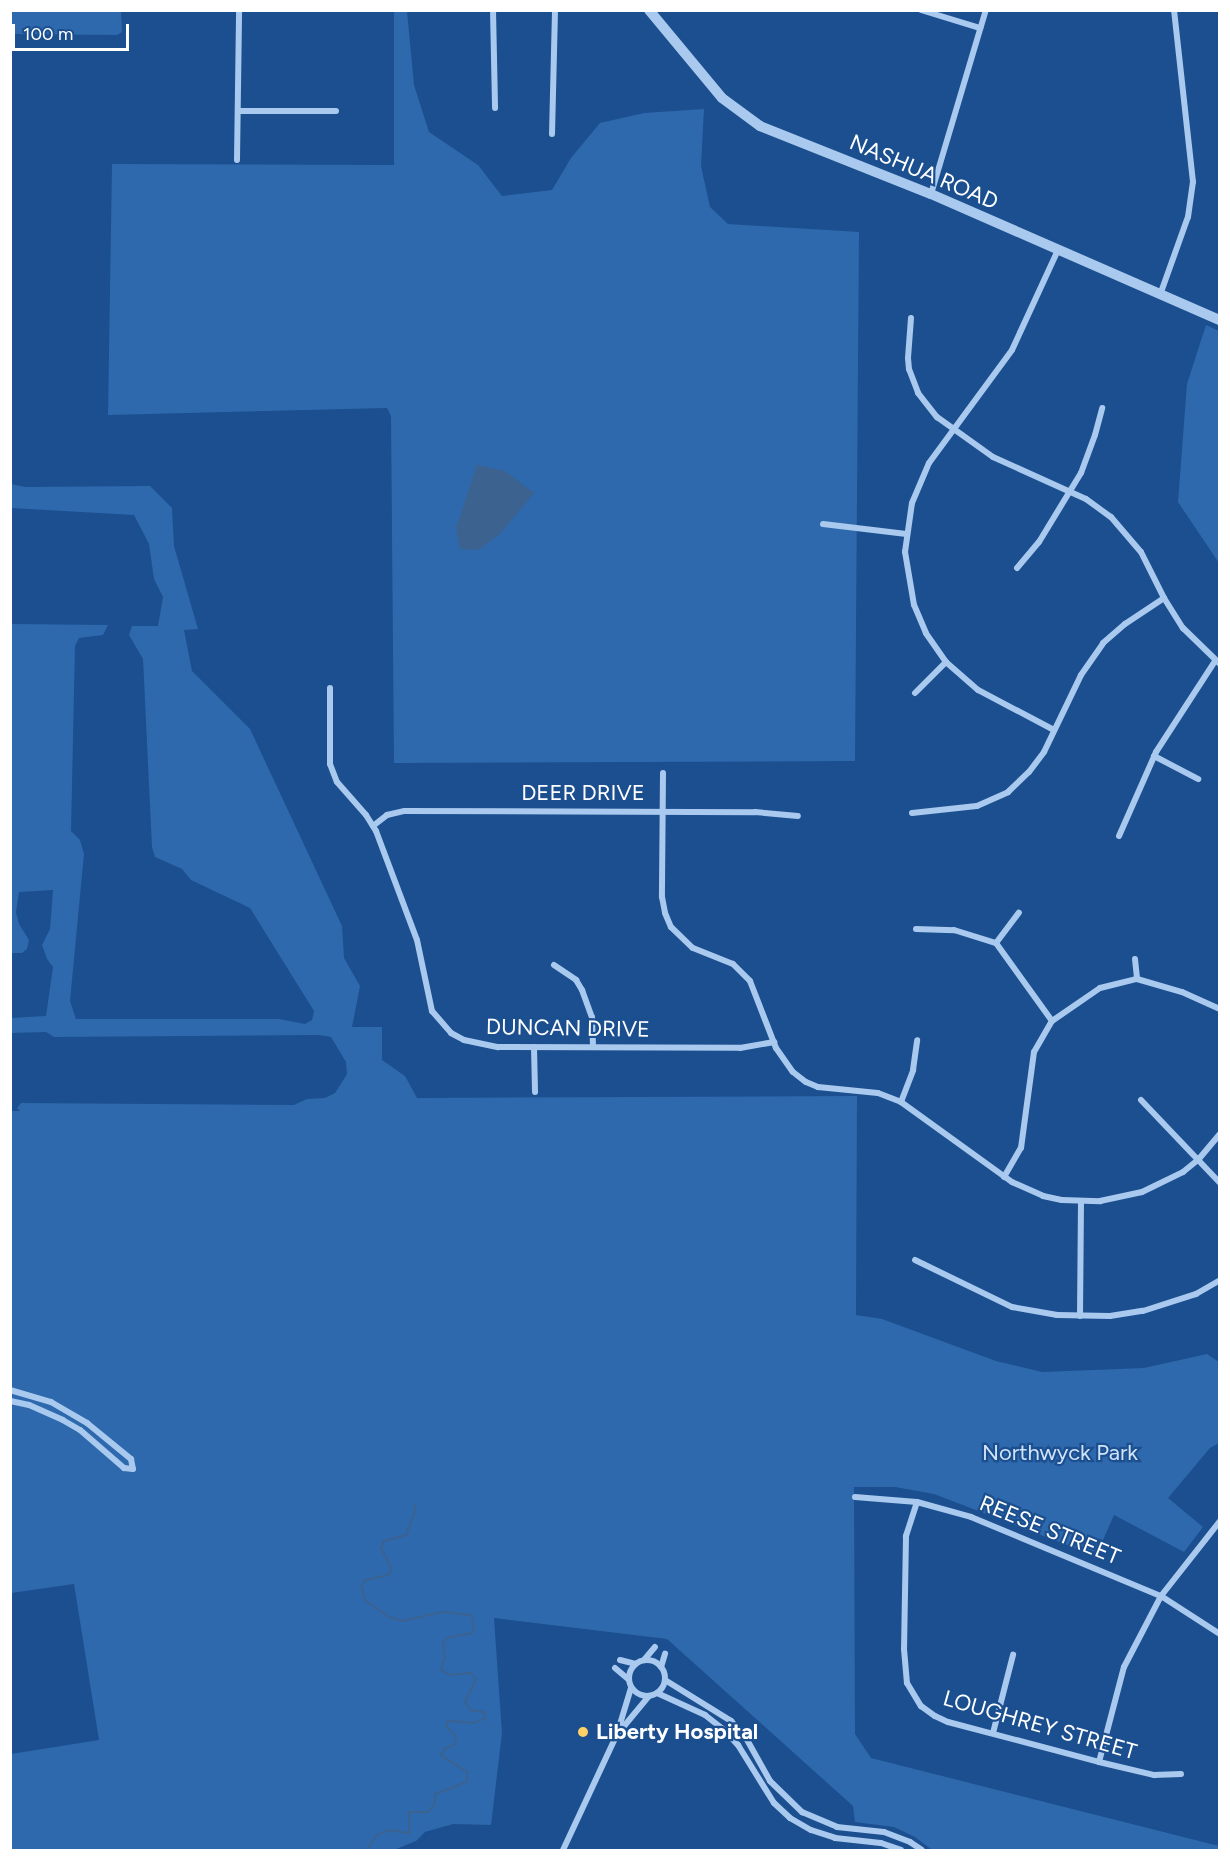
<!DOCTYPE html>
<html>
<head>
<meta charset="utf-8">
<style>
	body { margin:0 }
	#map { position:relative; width:1230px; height:1861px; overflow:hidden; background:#1b4f8f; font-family:Figtree,sans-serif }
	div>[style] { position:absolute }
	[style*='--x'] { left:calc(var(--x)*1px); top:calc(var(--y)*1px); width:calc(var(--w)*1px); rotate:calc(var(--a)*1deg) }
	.green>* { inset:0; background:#2e69ad }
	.water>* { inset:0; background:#3c6290 }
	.stream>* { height:2px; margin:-1px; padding:0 1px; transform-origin:1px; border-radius:1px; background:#3c6290 }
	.minor>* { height:6px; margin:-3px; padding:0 3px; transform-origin:3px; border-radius:3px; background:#a9c9ee }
	.minor>.ring { margin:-3px; padding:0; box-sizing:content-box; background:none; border:6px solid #a9c9ee; border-radius:50% }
	.tertiary>* { height:10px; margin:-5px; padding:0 5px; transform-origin:5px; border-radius:5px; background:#a9c9ee }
	.dots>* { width:16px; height:16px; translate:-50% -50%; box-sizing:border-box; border:3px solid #1b4f8f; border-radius:50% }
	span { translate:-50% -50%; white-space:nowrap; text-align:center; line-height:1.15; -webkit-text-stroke:4.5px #1b4f8f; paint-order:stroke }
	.street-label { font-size:22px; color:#fff }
	.park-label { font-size:22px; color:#cfe3fa }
	.poi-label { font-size:22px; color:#fff; font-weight:700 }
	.left { translate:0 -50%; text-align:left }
	.frame { position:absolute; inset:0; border:12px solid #fff; pointer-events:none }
	.scale { position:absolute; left:12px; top:24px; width:117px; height:27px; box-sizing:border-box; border:3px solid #fff; border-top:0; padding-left:8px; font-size:18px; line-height:21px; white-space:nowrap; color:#fff; -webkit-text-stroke:4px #1b4f8f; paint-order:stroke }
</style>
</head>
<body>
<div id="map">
	<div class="green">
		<div style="clip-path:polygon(10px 11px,121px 11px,122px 32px,117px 35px,11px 34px)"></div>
		<div style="clip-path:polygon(394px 11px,407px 11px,414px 85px,429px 132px,478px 165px,502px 196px,552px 190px,571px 158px,600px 123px,644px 113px,704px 109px,701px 166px,710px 207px,728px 224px,859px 232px,855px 761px,394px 763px,391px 416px,387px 408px,108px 415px,112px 164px,394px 165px)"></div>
		<div style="clip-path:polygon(1206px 325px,1219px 331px,1219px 563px,1178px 502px,1187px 384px)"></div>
		<div style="clip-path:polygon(10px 484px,26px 487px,150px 486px,172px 508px,174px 546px,198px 629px,184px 630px,192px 671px,250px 729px,342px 926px,344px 958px,360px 986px,352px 1027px,382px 1027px,382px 1060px,405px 1076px,417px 1098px,857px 1096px,856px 1315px,882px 1319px,996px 1361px,1042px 1372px,1144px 1368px,1207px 1354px,1219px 1362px,1219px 1443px,1210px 1448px,1168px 1498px,1203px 1527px,1184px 1552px,1114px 1515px,1096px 1556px,934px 1494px,895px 1487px,854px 1487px,855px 1734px,871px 1758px,1219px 1846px,1219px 1850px,932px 1850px,915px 1837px,894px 1827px,855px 1822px,853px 1806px,667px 1639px,494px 1618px,502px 1733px,491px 1825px,453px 1824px,425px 1832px,416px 1841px,394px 1850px,11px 1850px,11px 1754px,99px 1740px,74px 1584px,11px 1593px,11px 1111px,20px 1111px,17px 1108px,21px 1103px,294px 1105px,307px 1099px,325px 1098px,335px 1093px,347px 1074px,346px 1062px,331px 1037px,319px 1035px,54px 1037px,46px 1032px,11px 1033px,11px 1018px,46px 1016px,53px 967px,47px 959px,42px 945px,50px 929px,53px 890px,19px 892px,16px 912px,19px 924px,29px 940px,27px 949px,22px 953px,11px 953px,11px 624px,108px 625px,103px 635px,79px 638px,75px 646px,71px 831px,80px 840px,84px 854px,70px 1001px,76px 1019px,279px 1019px,305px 1024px,312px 1020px,314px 1011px,250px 908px,191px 880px,182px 869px,155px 857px,152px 847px,143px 659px,129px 635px,132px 626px,158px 626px,163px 597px,154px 579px,149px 544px,134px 515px,11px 508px)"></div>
	</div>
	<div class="water">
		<div style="clip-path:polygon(477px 465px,505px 471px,534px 493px,501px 533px,479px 550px,460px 549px,456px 528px)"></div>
	</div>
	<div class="stream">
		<div style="--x:366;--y:1850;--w:19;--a:-54"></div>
		<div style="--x:377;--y:1835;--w:13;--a:-23"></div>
		<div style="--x:389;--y:1830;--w:20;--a:9"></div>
		<div style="--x:409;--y:1833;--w:21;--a:-90"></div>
		<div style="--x:409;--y:1812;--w:19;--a:0"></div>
		<div style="--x:428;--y:1812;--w:11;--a:-52"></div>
		<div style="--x:435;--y:1803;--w:9;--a:-90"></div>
		<div style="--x:435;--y:1794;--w:34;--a:-21"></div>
		<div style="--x:467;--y:1782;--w:10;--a:-90"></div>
		<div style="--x:467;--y:1772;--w:31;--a:-147"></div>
		<div style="--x:441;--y:1755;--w:7;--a:-63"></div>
		<div style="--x:444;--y:1749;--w:12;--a:-24"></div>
		<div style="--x:455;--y:1744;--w:7;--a:-82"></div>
		<div style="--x:456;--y:1737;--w:15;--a:-132"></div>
		<div style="--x:446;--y:1726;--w:5;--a:-68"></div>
		<div style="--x:448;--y:1721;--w:26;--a:4"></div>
		<div style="--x:474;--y:1723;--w:12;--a:-24"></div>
		<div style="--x:485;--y:1718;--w:6;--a:-99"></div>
		<div style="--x:484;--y:1712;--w:13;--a:-171"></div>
		<div style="--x:471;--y:1710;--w:10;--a:-127"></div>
		<div style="--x:465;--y:1702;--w:25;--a:-64"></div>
		<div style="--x:476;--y:1679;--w:8;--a:-130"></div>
		<div style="--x:471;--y:1673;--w:21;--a:175"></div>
		<div style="--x:450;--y:1675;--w:10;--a:-151"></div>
		<div style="--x:441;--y:1670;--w:14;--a:-73"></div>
		<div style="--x:445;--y:1657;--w:15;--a:-98"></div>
		<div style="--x:443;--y:1642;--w:9;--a:-36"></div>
		<div style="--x:450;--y:1637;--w:22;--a:-10"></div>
		<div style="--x:472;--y:1633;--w:9;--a:-77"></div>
		<div style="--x:474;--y:1624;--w:9;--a:-108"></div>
		<div style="--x:471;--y:1615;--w:29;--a:-174"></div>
		<div style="--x:442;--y:1612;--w:40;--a:167"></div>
		<div style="--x:403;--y:1621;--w:15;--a:-164"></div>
		<div style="--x:389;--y:1617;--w:29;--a:-145"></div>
		<div style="--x:365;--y:1600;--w:15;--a:-106"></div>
		<div style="--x:361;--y:1586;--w:7;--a:-56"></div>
		<div style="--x:365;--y:1580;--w:24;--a:-12"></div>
		<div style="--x:388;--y:1575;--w:7;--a:-56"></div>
		<div style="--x:392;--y:1569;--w:24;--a:-118"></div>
		<div style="--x:381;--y:1548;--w:8;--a:-67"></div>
		<div style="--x:384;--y:1541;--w:23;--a:-15"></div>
		<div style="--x:406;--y:1535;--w:26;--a:-69"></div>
		<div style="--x:415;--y:1511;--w:6;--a:-99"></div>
	</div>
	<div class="minor">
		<div style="--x:493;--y:10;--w:98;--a:88.8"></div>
		<div style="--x:921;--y:10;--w:62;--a:17"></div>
		<div style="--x:238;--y:111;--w:98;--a:0"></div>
		<div style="--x:552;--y:134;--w:124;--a:-88.6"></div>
		<div style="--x:237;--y:160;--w:150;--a:-89.2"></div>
		<div style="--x:931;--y:194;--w:192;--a:-73.4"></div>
		<div style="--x:1160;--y:295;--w:83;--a:-70.3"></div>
		<div style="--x:1188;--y:217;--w:35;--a:-82"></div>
		<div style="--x:1193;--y:182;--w:173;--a:-96.3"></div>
		<div style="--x:911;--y:318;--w:40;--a:94.3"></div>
		<div style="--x:908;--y:358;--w:11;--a:85"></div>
		<div style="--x:909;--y:369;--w:26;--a:69"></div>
		<div style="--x:918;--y:393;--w:31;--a:52"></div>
		<div style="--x:937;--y:417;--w:69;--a:35.5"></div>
		<div style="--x:993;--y:457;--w:102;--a:24.3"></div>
		<div style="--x:1086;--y:499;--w:31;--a:36"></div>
		<div style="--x:1111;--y:517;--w:46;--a:49.4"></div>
		<div style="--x:1141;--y:552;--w:51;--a:63.4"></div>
		<div style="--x:1164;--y:598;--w:36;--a:58"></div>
		<div style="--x:1183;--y:628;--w:52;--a:44.2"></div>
		<div style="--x:823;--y:524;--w:84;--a:6.9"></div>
		<div style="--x:1017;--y:568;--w:34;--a:-50"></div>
		<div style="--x:1039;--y:542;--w:81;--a:-58.7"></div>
		<div style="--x:1081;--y:473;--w:40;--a:-69.8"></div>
		<div style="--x:1095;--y:435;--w:28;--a:-75"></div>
		<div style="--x:330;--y:688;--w:76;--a:90"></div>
		<div style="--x:330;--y:764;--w:19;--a:69"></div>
		<div style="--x:337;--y:782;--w:44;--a:48.7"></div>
		<div style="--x:366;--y:815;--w:19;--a:58"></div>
		<div style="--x:376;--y:831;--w:116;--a:69.4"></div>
		<div style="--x:417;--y:940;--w:73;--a:78.1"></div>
		<div style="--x:432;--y:1011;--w:29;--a:49"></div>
		<div style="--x:451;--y:1033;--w:15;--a:28"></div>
		<div style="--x:464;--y:1040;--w:35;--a:12"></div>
		<div style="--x:498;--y:1047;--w:242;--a:0.2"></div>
		<div style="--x:740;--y:1048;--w:35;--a:-10"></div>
		<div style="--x:915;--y:693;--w:44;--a:-45"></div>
		<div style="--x:1054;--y:730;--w:86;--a:-152.2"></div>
		<div style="--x:978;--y:690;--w:43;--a:-138.8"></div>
		<div style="--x:946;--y:662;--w:35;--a:-125"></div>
		<div style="--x:926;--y:633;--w:30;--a:-113"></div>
		<div style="--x:914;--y:605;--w:54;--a:-99.6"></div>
		<div style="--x:905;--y:552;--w:49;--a:-81.9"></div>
		<div style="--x:912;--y:503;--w:43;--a:-67"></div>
		<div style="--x:929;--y:463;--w:140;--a:-53.7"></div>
		<div style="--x:1012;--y:350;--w:110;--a:-65.3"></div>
		<div style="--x:1154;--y:756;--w:50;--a:27.6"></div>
		<div style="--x:663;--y:773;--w:124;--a:90.5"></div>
		<div style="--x:662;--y:897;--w:16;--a:79"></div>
		<div style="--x:665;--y:913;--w:15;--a:67"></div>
		<div style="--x:671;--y:927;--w:30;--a:44"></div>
		<div style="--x:693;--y:948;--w:43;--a:21.8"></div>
		<div style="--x:733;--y:964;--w:24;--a:45"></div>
		<div style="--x:750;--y:981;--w:72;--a:68.8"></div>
		<div style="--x:776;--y:1048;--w:29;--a:55"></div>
		<div style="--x:793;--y:1072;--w:16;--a:38"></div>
		<div style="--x:806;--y:1082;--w:13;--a:23"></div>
		<div style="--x:818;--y:1087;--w:60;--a:5.7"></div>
		<div style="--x:878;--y:1093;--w:25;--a:21"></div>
		<div style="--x:901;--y:1102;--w:137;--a:35.8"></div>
		<div style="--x:1012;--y:1182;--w:34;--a:24"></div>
		<div style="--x:1043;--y:1196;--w:19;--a:12"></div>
		<div style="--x:1062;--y:1200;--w:38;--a:2"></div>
		<div style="--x:1100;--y:1201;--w:43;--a:-12.1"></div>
		<div style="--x:1142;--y:1192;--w:46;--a:-26"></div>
		<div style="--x:1183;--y:1172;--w:19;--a:-39"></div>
		<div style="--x:1198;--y:1160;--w:34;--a:-50"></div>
		<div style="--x:912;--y:813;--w:65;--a:-6.1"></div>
		<div style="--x:977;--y:806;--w:34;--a:-24"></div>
		<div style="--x:1008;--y:792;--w:29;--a:-44"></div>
		<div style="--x:1029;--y:772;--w:25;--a:-53"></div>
		<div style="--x:1044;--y:752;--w:85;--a:-64.3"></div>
		<div style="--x:1081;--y:675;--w:39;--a:-55"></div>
		<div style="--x:1103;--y:643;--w:29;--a:-41"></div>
		<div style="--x:1125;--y:624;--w:47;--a:-33.7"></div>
		<div style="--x:373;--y:826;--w:18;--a:-38"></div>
		<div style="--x:387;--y:815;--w:18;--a:-13"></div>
		<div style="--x:405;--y:811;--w:350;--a:0.2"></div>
		<div style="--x:755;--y:812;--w:43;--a:5.3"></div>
		<div style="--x:1119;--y:836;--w:92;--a:-66.2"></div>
		<div style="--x:1156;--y:752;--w:108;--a:-57"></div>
		<div style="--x:916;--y:929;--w:38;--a:2"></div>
		<div style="--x:954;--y:930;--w:44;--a:17.2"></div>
		<div style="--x:996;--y:943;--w:96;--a:54.3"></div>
		<div style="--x:996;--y:943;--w:38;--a:-53"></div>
		<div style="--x:1135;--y:959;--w:20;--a:84"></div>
		<div style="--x:554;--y:965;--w:27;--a:34"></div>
		<div style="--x:576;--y:980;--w:12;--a:59"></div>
		<div style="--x:582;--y:990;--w:29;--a:70"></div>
		<div style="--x:592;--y:1017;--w:30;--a:88"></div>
		<div style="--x:534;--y:1047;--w:45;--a:88.7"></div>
		<div style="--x:1141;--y:1100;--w:115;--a:46.4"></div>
		<div style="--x:901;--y:1102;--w:34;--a:-69"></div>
		<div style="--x:913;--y:1070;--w:30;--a:-82"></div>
		<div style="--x:1004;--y:1177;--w:34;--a:-60"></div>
		<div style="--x:1021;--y:1148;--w:97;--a:-82.3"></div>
		<div style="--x:1034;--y:1052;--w:36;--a:-60"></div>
		<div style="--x:1052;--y:1021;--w:58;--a:-34.5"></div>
		<div style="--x:1100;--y:988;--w:38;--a:-14"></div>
		<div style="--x:1137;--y:979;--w:47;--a:16.1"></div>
		<div style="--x:1182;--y:992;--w:42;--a:24.1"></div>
		<div style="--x:915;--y:1260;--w:108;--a:25.9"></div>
		<div style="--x:1012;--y:1307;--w:46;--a:10.1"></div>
		<div style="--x:1057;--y:1315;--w:53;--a:1.1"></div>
		<div style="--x:1110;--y:1316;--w:33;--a:-9"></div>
		<div style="--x:1143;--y:1311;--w:56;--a:-17.8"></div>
		<div style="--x:1196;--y:1294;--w:28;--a:-30"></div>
		<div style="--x:1080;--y:1316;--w:114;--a:-89.5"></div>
		<div style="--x:10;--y:1390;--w:43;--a:16.3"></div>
		<div style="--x:51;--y:1402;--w:42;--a:30.3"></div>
		<div style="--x:87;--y:1423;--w:57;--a:39.3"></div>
		<div style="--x:131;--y:1459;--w:10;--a:79"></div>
		<div style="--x:133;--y:1469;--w:9;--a:-174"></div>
		<div style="--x:124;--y:1468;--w:58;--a:-139.2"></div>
		<div style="--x:80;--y:1430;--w:20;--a:-150"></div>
		<div style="--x:63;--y:1420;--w:37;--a:-156"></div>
		<div style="--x:29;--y:1405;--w:19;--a:-168"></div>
		<div style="--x:855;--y:1497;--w:62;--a:4.6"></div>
		<div style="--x:917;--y:1502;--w:56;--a:15.5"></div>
		<div style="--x:971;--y:1517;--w:206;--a:22.6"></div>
		<div style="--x:1161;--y:1596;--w:70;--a:32.8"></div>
		<div style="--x:917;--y:1502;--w:36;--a:108"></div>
		<div style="--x:906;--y:1536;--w:113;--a:91"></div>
		<div style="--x:904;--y:1649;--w:34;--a:85"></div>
		<div style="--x:907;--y:1683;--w:27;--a:59"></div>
		<div style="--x:921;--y:1706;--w:17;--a:36"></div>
		<div style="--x:935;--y:1716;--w:14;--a:25"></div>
		<div style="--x:948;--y:1722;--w:156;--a:14.8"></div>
		<div style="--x:1099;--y:1762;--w:57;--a:13.3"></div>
		<div style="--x:1154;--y:1775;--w:27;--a:-2"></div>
		<div class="ring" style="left:629px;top:1660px;width:30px;height:30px"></div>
		<div style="--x:620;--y:1660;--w:16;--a:14"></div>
		<div style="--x:644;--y:1660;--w:17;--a:-50"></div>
		<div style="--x:661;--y:1667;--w:14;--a:-73"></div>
		<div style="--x:615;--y:1668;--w:17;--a:40"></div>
		<div style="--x:665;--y:1680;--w:78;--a:31.8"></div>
		<div style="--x:731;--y:1721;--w:23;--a:49"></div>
		<div style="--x:746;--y:1738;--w:49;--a:60.8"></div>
		<div style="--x:770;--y:1781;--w:45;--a:44.1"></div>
		<div style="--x:802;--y:1812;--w:38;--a:23"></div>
		<div style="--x:837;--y:1827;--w:47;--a:6.1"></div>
		<div style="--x:884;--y:1832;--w:28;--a:21"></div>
		<div style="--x:910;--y:1842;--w:14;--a:34"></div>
		<div style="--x:657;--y:1693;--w:53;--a:24.6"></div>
		<div style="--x:705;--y:1715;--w:24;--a:38"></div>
		<div style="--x:724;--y:1730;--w:21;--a:47"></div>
		<div style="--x:738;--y:1745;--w:68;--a:58.2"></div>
		<div style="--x:774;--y:1803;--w:22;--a:43"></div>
		<div style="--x:790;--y:1818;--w:24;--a:30"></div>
		<div style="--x:811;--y:1830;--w:25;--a:18"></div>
		<div style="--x:835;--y:1838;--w:46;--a:6.2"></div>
		<div style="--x:881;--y:1843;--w:21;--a:19"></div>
		<div style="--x:620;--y:1731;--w:45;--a:-50.4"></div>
		<div style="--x:993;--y:1733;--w:81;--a:-75.6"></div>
		<div style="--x:1099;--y:1762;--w:98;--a:-75.3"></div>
		<div style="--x:1124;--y:1667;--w:80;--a:-62.5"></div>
		<div style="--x:1161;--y:1596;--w:95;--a:-51.8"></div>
		<div style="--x:563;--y:1850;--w:128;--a:-65"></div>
		<div style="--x:617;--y:1734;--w:48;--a:-73.1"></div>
	</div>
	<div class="tertiary">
		<div style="--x:649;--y:10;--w:114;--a:50.3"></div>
		<div style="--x:722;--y:98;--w:47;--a:36.4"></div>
		<div style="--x:760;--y:126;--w:184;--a:21.7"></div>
		<div style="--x:931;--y:194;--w:315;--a:23.6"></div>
	</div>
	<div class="dots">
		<div style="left:583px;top:1732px;background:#ffd166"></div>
	</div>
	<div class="street-label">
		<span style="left:924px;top:172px;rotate:23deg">NASHUA ROAD</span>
		<span style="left:583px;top:793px">DEER DRIVE</span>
		<span style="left:568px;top:1028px;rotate:1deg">DUNCAN DRIVE</span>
		<span style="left:1050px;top:1530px;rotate:22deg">REESE STREET</span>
		<span style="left:1040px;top:1725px;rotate:16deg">LOUGHREY STREET</span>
	</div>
	<div class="park-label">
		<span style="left:1060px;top:1453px">Northwyck Park</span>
	</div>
	<div class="poi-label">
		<span class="left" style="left:596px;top:1732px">Liberty Hospital</span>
	</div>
	<div class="frame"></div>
	<div class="scale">100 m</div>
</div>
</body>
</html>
